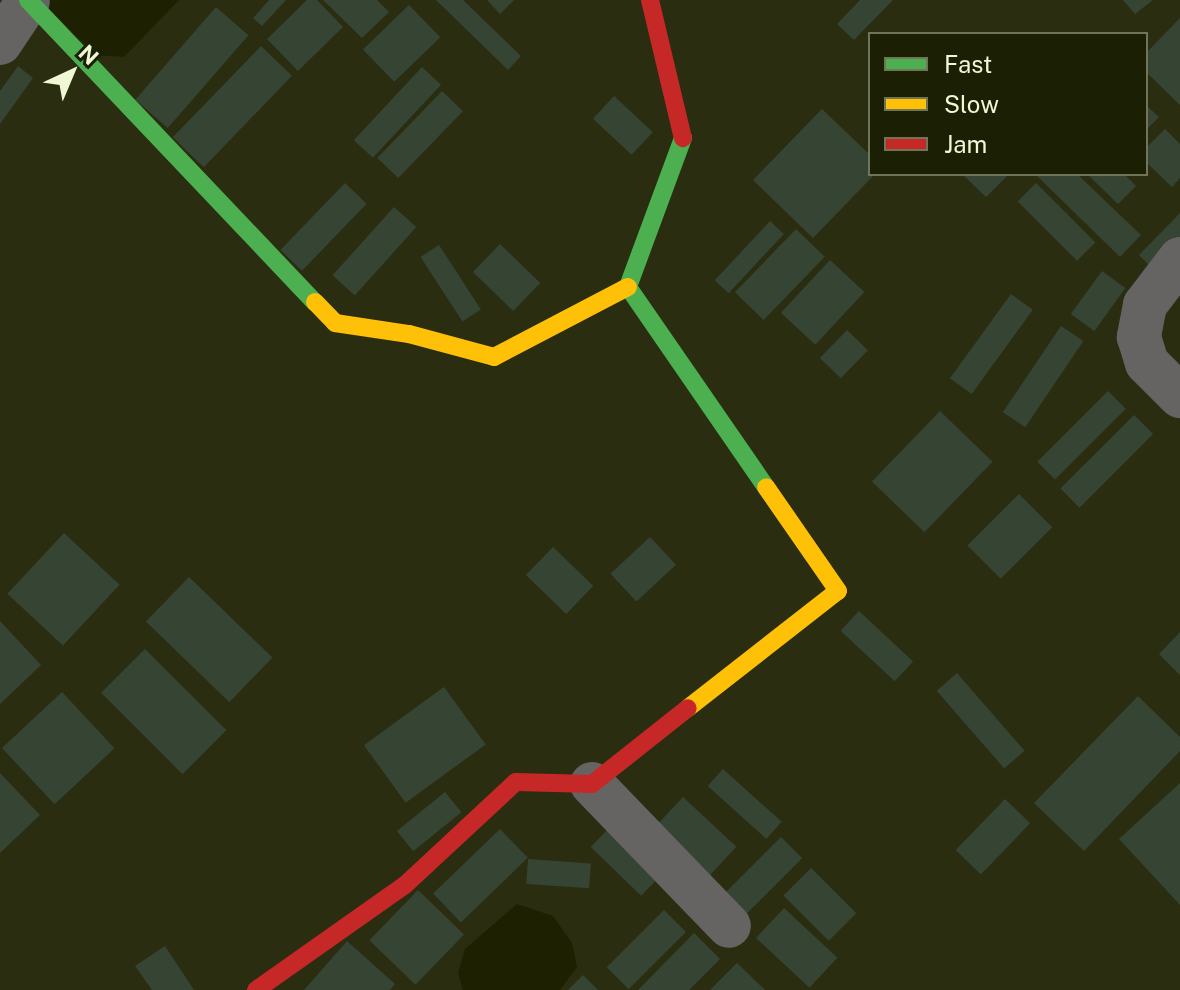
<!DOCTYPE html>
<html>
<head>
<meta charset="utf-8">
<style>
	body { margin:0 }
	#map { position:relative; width:1180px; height:990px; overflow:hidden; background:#2a2d10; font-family:"Public Sans",sans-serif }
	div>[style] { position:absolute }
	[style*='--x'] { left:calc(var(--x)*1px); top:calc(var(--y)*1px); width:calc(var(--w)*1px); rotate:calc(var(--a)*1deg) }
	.water>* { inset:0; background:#1d2102 }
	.building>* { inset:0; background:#364434; transform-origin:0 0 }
	.street>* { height:44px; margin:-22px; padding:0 22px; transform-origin:22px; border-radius:22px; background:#666463 }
	.fast>* { height:18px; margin:-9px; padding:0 9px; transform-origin:9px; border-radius:9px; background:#4caf50 }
	.slow>* { height:18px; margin:-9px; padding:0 9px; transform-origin:9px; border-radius:9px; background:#ffc107 }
	.jam>* { height:18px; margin:-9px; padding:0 9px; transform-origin:9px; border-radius:9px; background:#c62828 }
	span { translate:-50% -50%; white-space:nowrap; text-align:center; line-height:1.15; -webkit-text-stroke:6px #1b1f04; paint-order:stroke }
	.legend { position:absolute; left:868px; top:32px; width:280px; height:144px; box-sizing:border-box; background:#1b1f04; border:2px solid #707558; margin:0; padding:10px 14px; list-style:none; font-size:24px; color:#f0f7d5 }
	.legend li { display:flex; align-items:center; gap:16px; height:40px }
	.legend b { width:40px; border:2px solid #707558 }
	.north { position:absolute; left:32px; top:32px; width:80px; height:80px; -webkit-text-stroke:6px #1b1f04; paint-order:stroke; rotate:44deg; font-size:22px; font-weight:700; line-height:32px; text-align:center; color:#f0f7d5 }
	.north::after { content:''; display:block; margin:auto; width:28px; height:36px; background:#f0f7d5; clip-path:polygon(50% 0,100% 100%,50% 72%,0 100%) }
</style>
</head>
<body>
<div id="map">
	<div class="water">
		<div style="clip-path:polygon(40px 0,179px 0,124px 57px,95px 55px)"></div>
		<div style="clip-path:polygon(517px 904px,553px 916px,572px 943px,577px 967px,560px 990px,463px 990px,458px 973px,465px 949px)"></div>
	</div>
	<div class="building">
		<div style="clip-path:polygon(269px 0,286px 0,262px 26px,253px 18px)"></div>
		<div style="clip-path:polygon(307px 0,317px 0,343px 27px,298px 71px,267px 39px)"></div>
		<div style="clip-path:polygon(323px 0,377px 0,389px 12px,362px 38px)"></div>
		<div style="clip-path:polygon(436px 0,463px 0,521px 56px,508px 70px)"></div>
		<div style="clip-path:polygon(487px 0,514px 0,500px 14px)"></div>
		<div style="clip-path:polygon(860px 0,893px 0,854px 40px,837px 24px)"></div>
		<div style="clip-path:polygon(1123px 0,1153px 0,1135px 14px)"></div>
		<div style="left:409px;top:5px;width:45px;height:64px;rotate:46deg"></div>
		<div style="left:216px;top:7px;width:43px;height:123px;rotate:41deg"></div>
		<div style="clip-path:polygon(1180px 18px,1180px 105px,1146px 72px,1146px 53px)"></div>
		<div style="left:261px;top:46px;width:43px;height:127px;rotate:44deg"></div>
		<div style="clip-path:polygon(18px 66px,33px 78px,0 124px,0 91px)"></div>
		<div style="left:422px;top:67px;width:26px;height:100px;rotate:43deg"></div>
		<div style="left:442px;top:91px;width:29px;height:93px;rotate:44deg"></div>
		<div style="left:614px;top:96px;width:53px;height:31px;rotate:43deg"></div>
		<div style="clip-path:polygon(1146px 105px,1159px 117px,1146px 130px)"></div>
		<div style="clip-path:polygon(822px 109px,870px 155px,870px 174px,875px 174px,813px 238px,753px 180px)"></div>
		<div style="clip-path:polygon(1165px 129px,1180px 144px,1180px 178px,1172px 187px,1146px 162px,1146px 148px)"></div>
		<div style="clip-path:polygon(962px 174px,1009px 174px,986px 197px)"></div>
		<div style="clip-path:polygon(1035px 174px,1077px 174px,1141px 235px,1120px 257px)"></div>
		<div style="clip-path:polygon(1087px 174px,1124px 174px,1136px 186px,1118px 204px)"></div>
		<div style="left:345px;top:183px;width:30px;height:93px;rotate:44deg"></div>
		<div style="left:1036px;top:183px;width:84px;height:26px;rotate:45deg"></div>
		<div style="left:394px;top:207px;width:30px;height:92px;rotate:42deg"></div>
		<div style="clip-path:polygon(1180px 213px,1180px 246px,1155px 271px,1139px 255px)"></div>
		<div style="left:770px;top:221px;width:19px;height:81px;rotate:43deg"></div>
		<div style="left:796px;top:229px;width:40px;height:88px;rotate:44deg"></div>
		<div style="left:500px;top:244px;width:56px;height:39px;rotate:44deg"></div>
		<div style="left:439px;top:245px;width:77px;height:22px;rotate:57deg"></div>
		<div style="left:830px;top:260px;width:47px;height:72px;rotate:43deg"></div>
		<div style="left:1102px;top:271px;width:29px;height:53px;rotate:36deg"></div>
		<div style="left:1011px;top:294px;width:27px;height:104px;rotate:36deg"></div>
		<div style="left:1061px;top:326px;width:27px;height:104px;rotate:34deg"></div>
		<div style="left:847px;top:330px;width:29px;height:39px;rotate:44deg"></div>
		<div style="left:1108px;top:391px;width:25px;height:100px;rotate:45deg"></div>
		<div style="left:940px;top:411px;width:73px;height:98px;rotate:44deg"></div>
		<div style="left:1134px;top:415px;width:27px;height:104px;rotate:45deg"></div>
		<div style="left:1019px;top:494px;width:47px;height:73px;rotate:45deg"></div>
		<div style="left:64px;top:533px;width:76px;height:83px;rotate:43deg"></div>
		<div style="left:650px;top:537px;width:38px;height:54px;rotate:47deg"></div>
		<div style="left:553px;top:547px;width:56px;height:39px;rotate:44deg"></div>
		<div style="left:189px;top:577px;width:116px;height:62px;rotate:44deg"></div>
		<div style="left:859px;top:611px;width:74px;height:27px;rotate:43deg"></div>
		<div style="clip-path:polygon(0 621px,41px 665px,0 704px)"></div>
		<div style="clip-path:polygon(1180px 632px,1180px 675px,1159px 654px)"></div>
		<div style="left:145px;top:649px;width:115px;height:62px;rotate:45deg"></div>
		<div style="left:957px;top:673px;width:103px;height:27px;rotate:49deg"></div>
		<div style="left:444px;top:687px;width:71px;height:99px;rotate:54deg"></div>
		<div style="left:62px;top:692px;width:77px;height:82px;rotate:47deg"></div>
		<div style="clip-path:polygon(1138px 696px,1180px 737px,1180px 751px,1084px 851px,1034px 803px)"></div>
		<div style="left:723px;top:769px;width:79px;height:23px;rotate:42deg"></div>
		<div style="clip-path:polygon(0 773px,40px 815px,0 853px)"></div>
		<div style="clip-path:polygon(1180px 783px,1180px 905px,1119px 839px)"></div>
		<div style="left:445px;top:792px;width:26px;height:62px;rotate:51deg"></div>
		<div style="left:683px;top:797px;width:73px;height:41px;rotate:43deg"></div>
		<div style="left:1005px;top:799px;width:35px;height:71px;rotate:44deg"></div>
		<div style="left:613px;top:824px;width:70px;height:32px;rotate:44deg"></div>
		<div style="left:500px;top:829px;width:40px;height:93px;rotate:46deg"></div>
		<div style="left:781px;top:837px;width:30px;height:84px;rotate:45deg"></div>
		<div style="left:528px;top:859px;width:63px;height:25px;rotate:4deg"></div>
		<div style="left:811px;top:868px;width:64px;height:39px;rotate:45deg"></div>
		<div style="left:418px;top:890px;width:64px;height:70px;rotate:44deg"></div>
		<div style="left:784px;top:908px;width:73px;height:41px;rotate:43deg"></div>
		<div style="left:664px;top:910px;width:31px;height:81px;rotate:45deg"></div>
		<div style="clip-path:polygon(694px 933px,720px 959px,689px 990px,638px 990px)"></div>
		<div style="clip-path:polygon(347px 941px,395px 984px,390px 990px,304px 990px)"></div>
		<div style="clip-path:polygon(165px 946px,194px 990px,152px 990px,135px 966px)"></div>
		<div style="clip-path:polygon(737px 963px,765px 990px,710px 990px)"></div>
		<div style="clip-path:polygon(583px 975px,598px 990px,568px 990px)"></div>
	</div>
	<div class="street">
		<div style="--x:0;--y:43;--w:50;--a:-56.3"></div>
		<div style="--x:1180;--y:259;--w:58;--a:127.3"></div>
		<div style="--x:1145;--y:305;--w:33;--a:101"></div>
		<div style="--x:1139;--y:337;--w:27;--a:73"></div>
		<div style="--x:1147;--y:363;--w:47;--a:45"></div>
		<div style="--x:592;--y:784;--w:197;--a:46"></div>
	</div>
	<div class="fast">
		<div style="--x:28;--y:0;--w:417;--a:46.5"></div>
		<div style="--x:683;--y:138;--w:159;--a:110.3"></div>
		<div style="--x:628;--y:287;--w:243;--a:55.4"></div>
	</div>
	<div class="slow">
		<div style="--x:315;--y:302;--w:29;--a:46"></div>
		<div style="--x:335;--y:323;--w:75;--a:8.5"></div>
		<div style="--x:409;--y:334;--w:88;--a:15.1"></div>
		<div style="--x:494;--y:357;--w:151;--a:-27.6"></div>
		<div style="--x:688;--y:708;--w:190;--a:-38"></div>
		<div style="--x:838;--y:591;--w:126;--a:-124.7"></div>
	</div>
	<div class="jam">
		<div style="--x:650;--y:0;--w:142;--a:76.6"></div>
		<div style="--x:256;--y:990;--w:182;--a:-35.2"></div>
		<div style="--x:405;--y:885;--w:151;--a:-42.9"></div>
		<div style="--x:516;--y:782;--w:76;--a:1.5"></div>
		<div style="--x:592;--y:784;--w:122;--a:-38.4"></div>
	</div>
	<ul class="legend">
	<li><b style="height:10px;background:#4caf50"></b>Fast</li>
	<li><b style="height:10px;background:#ffc107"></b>Slow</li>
	<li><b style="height:10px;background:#c62828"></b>Jam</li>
	</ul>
	<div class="north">N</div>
</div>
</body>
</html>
